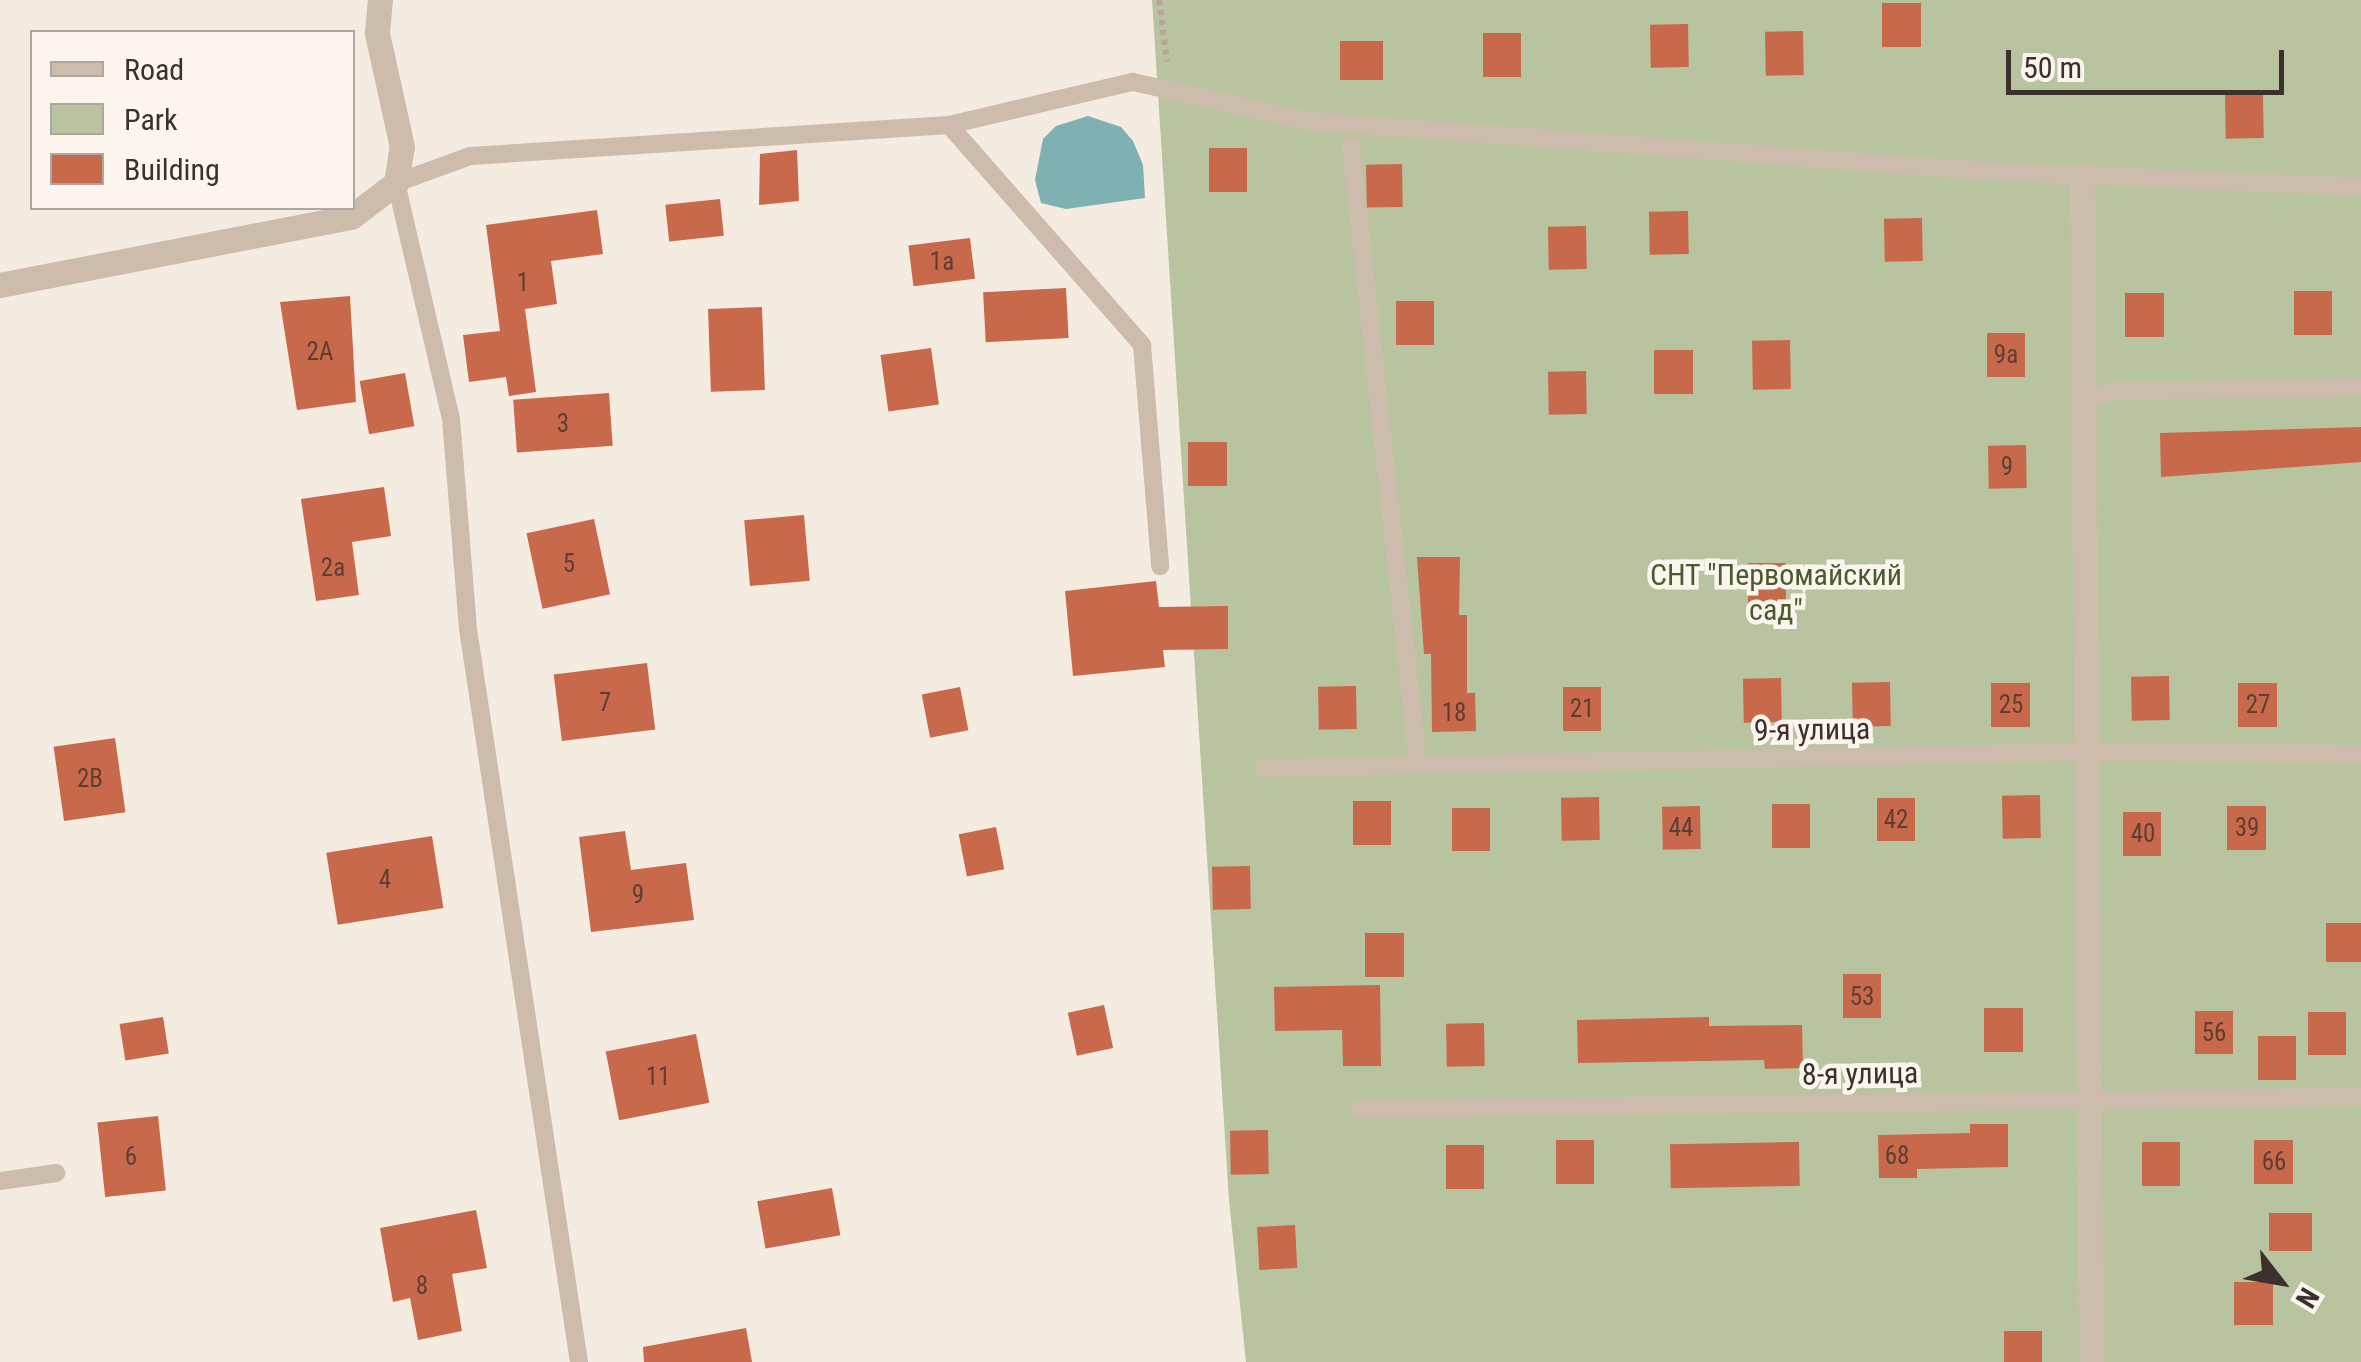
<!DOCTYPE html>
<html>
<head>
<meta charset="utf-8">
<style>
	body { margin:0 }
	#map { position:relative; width:2361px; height:1362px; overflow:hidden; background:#f4ebe1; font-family:"Roboto Condensed",sans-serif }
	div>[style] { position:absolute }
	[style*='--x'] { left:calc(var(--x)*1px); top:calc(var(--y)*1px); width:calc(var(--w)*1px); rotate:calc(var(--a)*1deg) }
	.green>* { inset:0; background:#b8c4a0 }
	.water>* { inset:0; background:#7fb0b2 }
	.building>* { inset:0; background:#c8694b; transform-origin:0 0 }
	.path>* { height:6px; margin-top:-3px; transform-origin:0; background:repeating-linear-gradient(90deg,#b9a596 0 5px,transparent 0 10px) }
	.lane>* { height:18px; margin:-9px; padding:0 9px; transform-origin:9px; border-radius:9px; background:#cdbbac }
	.street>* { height:25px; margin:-12.5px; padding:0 12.5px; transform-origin:12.5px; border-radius:12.5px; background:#cdbbac }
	span { translate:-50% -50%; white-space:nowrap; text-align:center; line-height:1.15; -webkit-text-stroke:9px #fbf5ee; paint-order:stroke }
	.number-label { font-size:25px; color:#5e3e33 }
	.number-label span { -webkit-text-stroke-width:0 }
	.park-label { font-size:30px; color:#4a5a2e }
	.street-label { font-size:30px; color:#3b302b }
	.legend { position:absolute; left:30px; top:30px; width:325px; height:180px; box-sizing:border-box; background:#fbf5ee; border:2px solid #aea6a0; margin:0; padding:12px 18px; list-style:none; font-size:30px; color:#3b302b }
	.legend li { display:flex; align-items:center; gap:20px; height:50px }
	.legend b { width:50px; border:2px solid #aea6a0 }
	.north { position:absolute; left:2231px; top:1232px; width:100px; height:100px; -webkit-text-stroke:8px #fbf5ee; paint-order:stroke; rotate:121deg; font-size:28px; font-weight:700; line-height:40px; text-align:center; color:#3b302b }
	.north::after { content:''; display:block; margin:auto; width:35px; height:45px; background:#3b302b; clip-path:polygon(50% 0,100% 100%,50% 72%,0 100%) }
	.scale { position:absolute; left:2006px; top:50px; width:278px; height:45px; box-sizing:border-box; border:5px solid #3b302b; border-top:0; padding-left:12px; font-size:30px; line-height:35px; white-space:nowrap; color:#3b302b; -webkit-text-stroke:8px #fbf5ee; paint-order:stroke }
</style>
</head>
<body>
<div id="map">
	<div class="green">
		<div style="clip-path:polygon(1152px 0,2361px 0,2361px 1362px,1246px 1362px,1229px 1200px)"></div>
	</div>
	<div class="water">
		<div style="clip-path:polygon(1088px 116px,1121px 127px,1133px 141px,1143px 165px,1145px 198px,1066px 209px,1041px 203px,1035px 180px,1043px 139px,1056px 126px)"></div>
	</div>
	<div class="building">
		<div style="left:1882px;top:3px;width:39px;height:44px"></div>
		<div style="left:1688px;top:24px;width:43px;height:38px;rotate:89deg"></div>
		<div style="left:1803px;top:31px;width:44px;height:38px;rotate:89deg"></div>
		<div style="left:1483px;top:33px;width:38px;height:44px"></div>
		<div style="left:1340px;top:41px;width:43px;height:39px"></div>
		<div style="left:2263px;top:94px;width:44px;height:38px;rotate:89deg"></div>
		<div style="left:1209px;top:148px;width:38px;height:44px"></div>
		<div style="clip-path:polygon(797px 150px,799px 201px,759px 205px,760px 154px)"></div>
		<div style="left:1402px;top:164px;width:43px;height:36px;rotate:89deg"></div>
		<div style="left:720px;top:199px;width:37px;height:55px;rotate:84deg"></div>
		<div style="clip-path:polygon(597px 210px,603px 254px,551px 261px,557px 304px,525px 309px,536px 392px,509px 396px,506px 377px,469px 382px,463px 335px,500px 331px,486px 225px)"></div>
		<div style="left:1688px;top:211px;width:43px;height:39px;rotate:89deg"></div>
		<div style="left:1922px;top:218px;width:43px;height:38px;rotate:89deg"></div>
		<div style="left:1586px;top:226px;width:43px;height:38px;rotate:89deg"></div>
		<div style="left:970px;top:238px;width:41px;height:62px;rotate:83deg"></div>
		<div style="left:1066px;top:288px;width:50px;height:83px;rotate:87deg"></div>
		<div style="left:2294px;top:291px;width:38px;height:44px"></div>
		<div style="left:2125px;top:293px;width:39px;height:44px"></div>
		<div style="clip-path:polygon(350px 296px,356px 402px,297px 410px,280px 302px)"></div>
		<div style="left:1396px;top:301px;width:38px;height:44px"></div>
		<div style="left:762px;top:307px;width:83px;height:54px;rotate:88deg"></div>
		<div style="left:1987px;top:333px;width:38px;height:44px"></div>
		<div style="left:1790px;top:340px;width:49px;height:38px;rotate:89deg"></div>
		<div style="left:931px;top:348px;width:57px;height:51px;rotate:82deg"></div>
		<div style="left:1654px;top:350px;width:39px;height:44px"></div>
		<div style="left:1586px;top:371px;width:43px;height:38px;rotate:89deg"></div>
		<div style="left:405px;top:373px;width:54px;height:46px;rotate:80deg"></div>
		<div style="left:609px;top:393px;width:53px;height:96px;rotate:86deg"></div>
		<div style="clip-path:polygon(2361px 427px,2361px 462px,2161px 477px,2160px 433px)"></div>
		<div style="left:1188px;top:442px;width:39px;height:44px"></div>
		<div style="left:2026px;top:445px;width:43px;height:38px;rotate:89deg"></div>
		<div style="clip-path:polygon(384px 487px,391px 536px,352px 542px,359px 595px,316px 601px,301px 499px)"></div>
		<div style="left:804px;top:515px;width:66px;height:60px;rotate:85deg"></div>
		<div style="left:594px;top:519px;width:77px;height:69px;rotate:78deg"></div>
		<div style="clip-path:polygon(1417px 557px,1460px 557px,1459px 615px,1467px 615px,1467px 693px,1475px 693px,1476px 731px,1432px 732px,1431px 654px,1424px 654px)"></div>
		<div style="left:1748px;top:563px;width:38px;height:44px"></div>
		<div style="clip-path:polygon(1156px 581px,1159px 607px,1228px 606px,1228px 649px,1163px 650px,1165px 667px,1073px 676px,1065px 591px)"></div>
		<div style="left:647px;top:663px;width:67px;height:94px;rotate:83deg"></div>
		<div style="left:2169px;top:676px;width:44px;height:38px;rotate:89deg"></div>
		<div style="left:1781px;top:678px;width:44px;height:38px;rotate:89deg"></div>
		<div style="left:1890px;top:682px;width:44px;height:38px;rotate:89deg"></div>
		<div style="left:2030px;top:683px;width:44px;height:39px;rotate:90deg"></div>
		<div style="left:2238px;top:683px;width:39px;height:44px"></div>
		<div style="left:1356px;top:686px;width:43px;height:38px;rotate:89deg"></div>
		<div style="left:960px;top:687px;width:44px;height:39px;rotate:79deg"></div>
		<div style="left:1563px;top:687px;width:38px;height:44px"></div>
		<div style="left:115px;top:738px;width:75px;height:62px;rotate:82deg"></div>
		<div style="left:2040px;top:795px;width:43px;height:38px;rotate:89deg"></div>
		<div style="left:1599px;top:797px;width:43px;height:38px;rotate:89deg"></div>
		<div style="left:1915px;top:798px;width:43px;height:38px;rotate:90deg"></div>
		<div style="left:1353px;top:801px;width:38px;height:44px"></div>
		<div style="left:1772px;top:804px;width:38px;height:44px"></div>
		<div style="left:1700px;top:806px;width:43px;height:38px;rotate:89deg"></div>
		<div style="left:2227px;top:806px;width:39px;height:44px"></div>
		<div style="left:1490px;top:808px;width:43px;height:38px;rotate:90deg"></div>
		<div style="left:2123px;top:812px;width:38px;height:44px"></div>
		<div style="left:996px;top:827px;width:43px;height:38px;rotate:79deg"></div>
		<div style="clip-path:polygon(625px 831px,631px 870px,686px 863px,694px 920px,591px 932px,579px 837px)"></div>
		<div style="left:432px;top:836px;width:73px;height:107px;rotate:81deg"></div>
		<div style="left:1250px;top:866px;width:43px;height:38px;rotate:89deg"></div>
		<div style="left:2361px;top:923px;width:39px;height:35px;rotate:90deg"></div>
		<div style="left:1365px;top:933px;width:39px;height:44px"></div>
		<div style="left:1881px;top:974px;width:44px;height:38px;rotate:90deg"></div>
		<div style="clip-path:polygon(1380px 985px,1381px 1066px,1343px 1066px,1342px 1030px,1275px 1031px,1274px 987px)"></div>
		<div style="left:1104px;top:1005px;width:44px;height:37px;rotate:78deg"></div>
		<div style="left:2023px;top:1008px;width:44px;height:39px;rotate:90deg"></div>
		<div style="left:2233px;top:1011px;width:43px;height:38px;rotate:90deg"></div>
		<div style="left:2346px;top:1012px;width:43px;height:38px;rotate:90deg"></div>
		<div style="left:163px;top:1017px;width:37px;height:44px;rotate:81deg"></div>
		<div style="clip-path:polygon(1709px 1017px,1709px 1026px,1802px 1025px,1803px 1068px,1765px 1069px,1764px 1060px,1578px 1063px,1577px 1020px)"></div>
		<div style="left:1484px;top:1023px;width:43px;height:38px;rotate:89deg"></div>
		<div style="left:696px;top:1034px;width:70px;height:92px;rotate:79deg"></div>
		<div style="left:2258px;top:1036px;width:38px;height:44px"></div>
		<div style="left:158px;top:1116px;width:75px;height:61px;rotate:84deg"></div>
		<div style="clip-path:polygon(1970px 1124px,2008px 1124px,2008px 1167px,1917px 1169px,1917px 1178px,1879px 1178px,1878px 1135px,1970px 1133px)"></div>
		<div style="left:1268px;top:1130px;width:44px;height:38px;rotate:89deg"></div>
		<div style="left:1556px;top:1140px;width:38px;height:44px"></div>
		<div style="left:2254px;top:1140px;width:39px;height:44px"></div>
		<div style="left:1799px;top:1142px;width:44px;height:129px;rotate:89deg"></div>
		<div style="left:2142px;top:1142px;width:38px;height:44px"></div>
		<div style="left:1446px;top:1145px;width:38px;height:44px"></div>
		<div style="left:832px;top:1188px;width:48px;height:76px;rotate:80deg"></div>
		<div style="clip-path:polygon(476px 1210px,487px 1268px,452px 1274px,462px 1331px,418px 1340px,410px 1298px,393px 1302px,380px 1228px)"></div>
		<div style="left:2312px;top:1213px;width:38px;height:43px;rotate:90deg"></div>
		<div style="left:1295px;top:1225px;width:43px;height:38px;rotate:87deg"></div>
		<div style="left:2234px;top:1282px;width:39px;height:43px"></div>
		<div style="clip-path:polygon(746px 1328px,752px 1362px,644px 1362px,643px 1347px)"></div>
		<div style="left:2042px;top:1331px;width:31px;height:38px;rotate:90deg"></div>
	</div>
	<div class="path">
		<div style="--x:1159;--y:0;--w:62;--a:82.5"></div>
	</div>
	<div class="lane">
		<div style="--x:949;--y:125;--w:293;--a:48.7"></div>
		<div style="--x:1142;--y:345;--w:222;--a:85.3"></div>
		<div style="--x:1351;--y:146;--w:623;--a:83.82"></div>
		<div style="--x:2084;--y:399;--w:34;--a:-14"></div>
		<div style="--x:2117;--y:391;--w:244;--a:-0.9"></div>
		<div style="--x:1264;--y:768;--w:823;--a:-1.11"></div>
		<div style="--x:2087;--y:752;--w:274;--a:0.4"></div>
		<div style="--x:1360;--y:1109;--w:1001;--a:-0.69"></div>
		<div style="--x:0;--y:1181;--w:57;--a:-8.1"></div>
		<div style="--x:579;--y:1362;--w:741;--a:-98.61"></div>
		<div style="--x:468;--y:629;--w:211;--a:-94.6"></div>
		<div style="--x:451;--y:419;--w:242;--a:-103.1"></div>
		<div style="--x:396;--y:183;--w:79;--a:-20"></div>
		<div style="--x:470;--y:156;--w:480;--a:-3.7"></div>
		<div style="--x:949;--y:125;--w:189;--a:-13.2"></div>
		<div style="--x:1133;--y:82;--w:179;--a:12.6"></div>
		<div style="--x:1308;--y:121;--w:675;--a:4.25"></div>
		<div style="--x:1981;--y:171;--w:380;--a:2.4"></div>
	</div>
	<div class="street">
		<div style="--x:2082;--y:175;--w:1187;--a:89.57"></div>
		<div style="--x:0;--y:285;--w:358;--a:-11"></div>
		<div style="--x:351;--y:217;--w:56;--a:-37.1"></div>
		<div style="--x:396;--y:183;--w:36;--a:-81"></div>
		<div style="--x:402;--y:147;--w:117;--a:-102.4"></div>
		<div style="--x:377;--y:33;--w:33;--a:-85"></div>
	</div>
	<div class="number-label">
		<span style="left:942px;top:262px">1а</span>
		<span style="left:523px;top:283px">1</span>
		<span style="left:320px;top:352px">2А</span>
		<span style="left:2006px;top:355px">9а</span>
		<span style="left:563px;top:424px">3</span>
		<span style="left:2007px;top:467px">9</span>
		<span style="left:569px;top:564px">5</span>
		<span style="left:333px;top:568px">2а</span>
		<span style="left:605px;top:703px">7</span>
		<span style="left:2011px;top:705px">25</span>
		<span style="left:2258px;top:705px">27</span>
		<span style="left:1582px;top:709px">21</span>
		<span style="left:1454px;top:713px">18</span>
		<span style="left:90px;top:779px">2В</span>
		<span style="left:1896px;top:820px">42</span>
		<span style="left:1681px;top:828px">44</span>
		<span style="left:2247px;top:828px">39</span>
		<span style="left:2143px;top:834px">40</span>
		<span style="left:385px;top:880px">4</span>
		<span style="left:638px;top:895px">9</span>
		<span style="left:1862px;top:997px">53</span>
		<span style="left:2214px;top:1033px">56</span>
		<span style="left:658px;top:1077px">11</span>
		<span style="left:1897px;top:1156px">68</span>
		<span style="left:131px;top:1157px">6</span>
		<span style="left:2274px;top:1162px">66</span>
		<span style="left:422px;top:1286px">8</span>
	</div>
	<div class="park-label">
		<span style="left:1776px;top:592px">СНТ "Первомайский<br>сад"</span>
	</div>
	<div class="street-label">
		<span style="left:1812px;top:730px;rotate:-1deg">9-я улица</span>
		<span style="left:1860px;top:1074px;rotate:-1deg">8-я улица</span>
	</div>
	<ul class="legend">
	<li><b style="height:12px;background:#cdbbac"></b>Road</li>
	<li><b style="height:28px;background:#b8c4a0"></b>Park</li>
	<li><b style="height:28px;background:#c8694b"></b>Building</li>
	</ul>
	<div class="north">N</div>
	<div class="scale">50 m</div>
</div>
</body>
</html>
